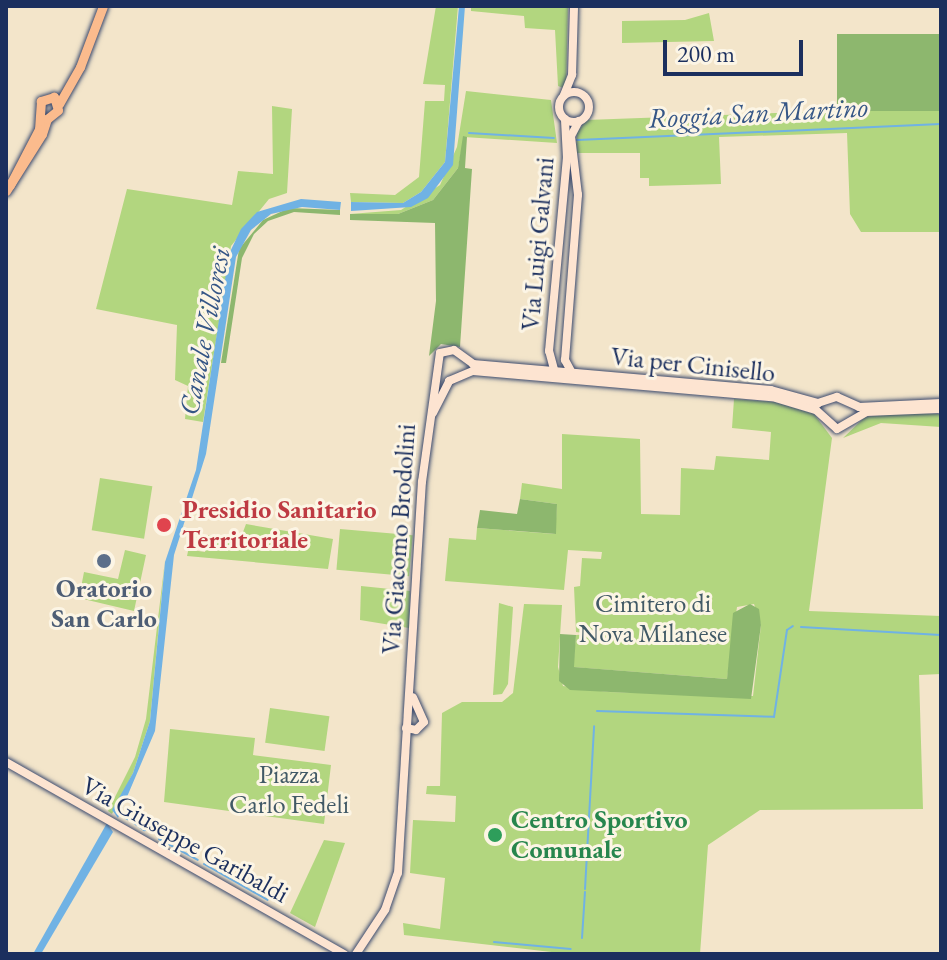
<!DOCTYPE html>
<html>
<head>
<meta charset="utf-8">
<style>
	body { margin:0 }
	#map { position:relative; width:947px; height:960px; overflow:hidden; background:#f3e5ca; font-family:"EB Garamond",serif }
	div>[style] { position:absolute }
	[style*='--x'] { left:calc(var(--x)*1px); top:calc(var(--y)*1px); width:calc(var(--w)*1px); rotate:calc(var(--a)*1deg) }
	.green>* { inset:0; background:#b2d67f; transform-origin:0 0 }
	.forest>* { inset:0; background:#8db76e; transform-origin:0 0 }
	.water>* { inset:0; background:#70b2e4 }
	.stream>* { height:2px; margin:-1px; padding:0 1px; transform-origin:1px; border-radius:1px; background:#70b2e4 }
	.canal>* { height:5px; margin:-2.5px; padding:0 2.5px; transform-origin:2.5px; border-radius:2.5px; background:#70b2e4 }
	.roads { filter:drop-shadow(0 0 2px #3b4a6e) drop-shadow(0 0 2px #3b4a6e) }
	.secondary>* { height:8px; margin:-4px; padding:0 4px; transform-origin:4px; border-radius:4px; background:#fde4d1 }
	.secondary>.ring { margin:-4px; padding:0; box-sizing:content-box; background:none; border:8px solid #fde4d1; border-radius:50% }
	.primary>* { height:9px; margin:-4.5px; padding:0 4.5px; transform-origin:4.5px; border-radius:4.5px; background:#fbbb8d }
	.dots>* { width:22px; height:22px; translate:-50% -50%; box-sizing:border-box; border:4px solid #fcf5e5; border-radius:50% }
	span { translate:-50% -50%; white-space:nowrap; text-align:center; line-height:1.15; -webkit-text-stroke:6px #fcf5e5; paint-order:stroke }
	.street-label { font-size:26px; color:#1b2f5e }
	.health-label { font-size:26px; color:#be3a42; font-weight:700 }
	.left { translate:0 -50%; text-align:left }
	.service-label { font-size:26px; color:#4e5e75; font-weight:700 }
	.park-label { font-size:26px; color:#415966 }
	.leisure-label { font-size:26px; color:#27864d; font-weight:700 }
	.water-label { font-size:28px; color:#355686; font-style:italic }
	.frame { position:absolute; inset:0; border:8px solid #1b2f5e; pointer-events:none }
	.scale { position:absolute; left:663px; top:40px; width:140px; height:36px; box-sizing:border-box; border:4px solid #1b2f5e; border-top:0; padding-left:10px; font-size:24px; line-height:28px; white-space:nowrap; color:#1b2f5e; -webkit-text-stroke:6px #fcf5e5; paint-order:stroke }
</style>
</head>
<body>
<div id="map">
	<div class="green">
		<div style="clip-path:polygon(436px 6px,458px 6px,445px 162px,421px 192px,403px 203px,351px 202px,350px 193px,395px 195px,419px 177px,425px 101px,444px 101px,445px 85px,423px 84px)"></div>
		<div style="clip-path:polygon(471px 6px,568px 6px,566px 89px,558px 86px,555px 30px,525px 28px,524px 16px,471px 11px)"></div>
		<div style="clip-path:polygon(709px 13px,714px 41px,622px 43px,622px 21px,685px 20px)"></div>
		<div style="clip-path:polygon(466px 91px,551px 100px,557px 143px,464px 137px,458px 168px,433px 200px,398px 214px,350px 214px,401px 210px,440px 185px,457px 147px)"></div>
		<div style="clip-path:polygon(272px 106px,292px 109px,287px 193px,269px 199px,231px 246px,203px 422px,185px 419px,188px 386px,175px 380px,177px 325px,96px 309px,127px 189px,232px 205px,238px 171px,273px 174px)"></div>
		<div style="clip-path:polygon(941px 107px,941px 232px,861px 232px,850px 214px,847px 133px,719px 137px,721px 184px,649px 186px,649px 178px,640px 178px,640px 153px,576px 153px,577px 133px,586px 120px)"></div>
		<div style="clip-path:polygon(734px 399px,775px 402px,814px 414px,832px 438px,809px 611px,941px 616px,941px 674px,919px 675px,923px 809px,760px 810px,708px 845px,700px 954px,569px 954px,404px 935px,403px 923px,440px 929px,445px 878px,410px 873px,413px 820px,455px 822px,456px 796px,426px 794px,427px 786px,440px 786px,442px 713px,462px 702px,502px 702px,513px 693px,524px 604px,562px 605px,558px 667px,563px 686px,608px 692px,753px 696px,761px 625px,754px 604px,737px 607px,727px 679px,573px 667px,576px 635px,594px 634px,576px 632px,574px 587px,580px 586px,582px 558px,601px 559px,602px 552px,568px 550px,564px 590px,445px 581px,449px 538px,476px 540px,477px 528px,555px 534px,557px 504px,520px 499px,522px 483px,562px 489px,562px 434px,640px 439px,641px 514px,680px 515px,681px 468px,714px 470px,716px 456px,769px 460px,771px 432px,732px 428px)"></div>
		<div style="clip-path:polygon(905px 412px,941px 414px,941px 427px,881px 423px,843px 438px,865px 417px)"></div>
		<div style="left:100px;top:478px;width:53px;height:53px;rotate:9deg"></div>
		<div style="clip-path:polygon(246px 524px,333px 539px,328px 569px,187px 556px,190px 542px,192px 550px,205px 552px,208px 535px,240px 540px)"></div>
		<div style="left:340px;top:529px;width:73px;height:41px;rotate:5deg"></div>
		<div style="clip-path:polygon(125px 550px,146px 555px,134px 611px,79px 598px,84px 572px,118px 579px)"></div>
		<div style="clip-path:polygon(165px 560px,150px 721px,133px 773px,112px 814px,108px 811px,135px 757px,146px 719px)"></div>
		<div style="clip-path:polygon(361px 586px,410px 591px,409px 628px,360px 620px)"></div>
		<div style="clip-path:polygon(499px 603px,513px 607px,508px 684px,502px 694px,493px 695px)"></div>
		<div style="left:270px;top:708px;width:60px;height:35px;rotate:8deg"></div>
		<div style="clip-path:polygon(170px 729px,255px 738px,253px 755px,331px 765px,324px 824px,164px 802px)"></div>
		<div style="clip-path:polygon(324px 840px,345px 843px,315px 927px,290px 913px)"></div>
	</div>
	<div class="forest">
		<div style="left:837px;top:34px;width:104px;height:77px"></div>
		<div style="clip-path:polygon(463px 136px,467px 137px,465px 168px,472px 169px,460px 347px,441px 344px,429px 356px,436px 301px,435px 223px,350px 220px,350px 214px,398px 214px,433px 200px,458px 168px)"></div>
		<div style="clip-path:polygon(289px 208px,340px 210px,340px 215px,294px 212px,268px 221px,254px 234px,242px 258px,226px 363px,221px 363px,239px 249px,263px 220px)"></div>
		<div style="clip-path:polygon(520px 499px,557px 504px,556px 534px,477px 528px,480px 510px,517px 514px)"></div>
		<div style="clip-path:polygon(750px 604px,759px 609px,761px 625px,751px 699px,570px 690px,559px 681px,560px 634px,576px 635px,574px 667px,727px 679px,733px 613px)"></div>
	</div>
	<div class="water">
		<div style="clip-path:polygon(459px 6px,465px 6px,453px 165px,428px 198px,411px 207px,351px 211px,351px 202px,403px 203px,421px 192px,445px 162px)"></div>
		<div style="clip-path:polygon(301px 199px,341px 202px,340px 210px,302px 207px,271px 214px,251px 230px,236px 257px,206px 454px,174px 555px,155px 731px,118px 818px,112px 810px,133px 773px,150px 721px,165px 562px,196px 470px,229px 254px,241px 229px,257px 212px)"></div>
		<div style="clip-path:polygon(107px 823px,113px 832px,41px 954px,33px 954px)"></div>
	</div>
	<div class="stream">
		<div style="--x:469;--y:133;--w:85;--a:3.4"></div>
		<div style="--x:577;--y:140;--w:364;--a:-2.5"></div>
		<div style="--x:801;--y:627;--w:140;--a:3.3"></div>
		<div style="--x:597;--y:711;--w:177;--a:1.9"></div>
		<div style="--x:774;--y:717;--w:88;--a:-81.5"></div>
		<div style="--x:787;--y:630;--w:7;--a:-34"></div>
		<div style="--x:159;--y:839;--w:44;--a:28.3"></div>
		<div style="--x:204;--y:864;--w:73;--a:29.4"></div>
		<div style="--x:585;--y:889;--w:163;--a:-86.8"></div>
		<div style="--x:582;--y:938;--w:46;--a:-86.3"></div>
		<div style="--x:494;--y:942;--w:77;--a:5.2"></div>
	</div>
	<div class="canal">
		<div style="--x:124;--y:815;--w:4;--a:34"></div>
		<div style="--x:131;--y:819;--w:16;--a:35"></div>
	</div>
	<div class="roads">
		<div class="secondary">
			<div class="ring" style="left:559px;top:92px;width:22px;height:22px"></div>
			<div style="--x:564;--y:95;--w:22;--a:-68"></div>
			<div style="--x:572;--y:75;--w:69;--a:-88.3"></div>
			<div style="--x:555;--y:373;--w:23;--a:-105"></div>
			<div style="--x:549;--y:351;--w:194;--a:-84.7"></div>
			<div style="--x:567;--y:158;--w:39;--a:-93"></div>
			<div style="--x:572;--y:373;--w:15;--a:-118"></div>
			<div style="--x:565;--y:360;--w:166;--a:-85.5"></div>
			<div style="--x:578;--y:195;--w:59;--a:-96.8"></div>
			<div style="--x:571;--y:136;--w:17;--a:-62"></div>
			<div style="--x:433;--y:413;--w:36;--a:-63"></div>
			<div style="--x:449;--y:381;--w:26;--a:-23"></div>
			<div style="--x:473;--y:371;--w:300;--a:5"></div>
			<div style="--x:772;--y:397;--w:46;--a:16.5"></div>
			<div style="--x:816;--y:410;--w:28;--a:42"></div>
			<div style="--x:837;--y:429;--w:34;--a:-30"></div>
			<div style="--x:866;--y:412;--w:75;--a:-2.3"></div>
			<div style="--x:406;--y:728;--w:10;--a:11"></div>
			<div style="--x:416;--y:730;--w:11;--a:-45"></div>
			<div style="--x:424;--y:722;--w:27;--a:-114"></div>
			<div style="--x:6;--y:762;--w:389;--a:29.6"></div>
			<div style="--x:356;--y:954;--w:53;--a:-56.6"></div>
			<div style="--x:385;--y:910;--w:39;--a:-71"></div>
			<div style="--x:398;--y:873;--w:392;--a:-86.5"></div>
			<div style="--x:422;--y:482;--w:130;--a:-82.1"></div>
			<div style="--x:440;--y:353;--w:14;--a:-12"></div>
			<div style="--x:454;--y:350;--w:24;--a:36"></div>
			<div style="--x:473;--y:364;--w:299;--a:5"></div>
			<div style="--x:771;--y:390;--w:49;--a:15.5"></div>
			<div style="--x:818;--y:403;--w:20;--a:-18"></div>
			<div style="--x:837;--y:397;--w:24;--a:24"></div>
			<div style="--x:859;--y:407;--w:82;--a:-2.8"></div>
		</div>
		<div class="primary">
			<div style="--x:59;--y:104;--w:43;--a:-60.4"></div>
			<div style="--x:80;--y:67;--w:65;--a:-69.3"></div>
			<div style="--x:6;--y:191;--w:67;--a:-57.7"></div>
			<div style="--x:42;--y:134;--w:16;--a:-72"></div>
			<div style="--x:47;--y:119;--w:14;--a:-39"></div>
			<div style="--x:58;--y:110;--w:14;--a:-107"></div>
			<div style="--x:54;--y:97;--w:14;--a:163"></div>
			<div style="--x:41;--y:101;--w:28;--a:94"></div>
			<div style="--x:39;--y:129;--w:63;--a:117.4"></div>
		</div>
	</div>
	<div class="dots">
		<div style="left:164px;top:525px;background:#e0444e"></div>
		<div style="left:104px;top:561px;background:#5c6f8a"></div>
		<div style="left:495px;top:835px;background:#2e9e5b"></div>
	</div>
	<div class="street-label">
		<span style="left:538px;top:244px;rotate:-85deg">Via Luigi Galvani</span>
		<span style="left:693px;top:365px;rotate:6deg">Via per Cinisello</span>
		<span style="left:399px;top:539px;rotate:-86deg">Via Giacomo Brodolini</span>
		<span style="left:185px;top:840px;rotate:29deg">Via Giuseppe Garibaldi</span>
	</div>
	<div class="health-label">
		<span class="left" style="left:182px;top:525px">Presidio Sanitario<br>Territoriale</span>
	</div>
	<div class="service-label">
		<span style="left:104px;top:604px">Oratorio<br>San Carlo</span>
	</div>
	<div class="park-label">
		<span style="left:653px;top:619px">Cimitero di<br>Nova Milanese</span>
		<span style="left:289px;top:790px">Piazza<br>Carlo Fedeli</span>
	</div>
	<div class="leisure-label">
		<span class="left" style="left:511px;top:835px">Centro Sportivo<br>Comunale</span>
	</div>
	<div class="water-label">
		<span style="left:758px;top:112px;rotate:-3deg">Roggia San Martino</span>
		<span style="left:204px;top:331px;rotate:-79deg">Canale Villoresi</span>
	</div>
	<div class="frame"></div>
	<div class="scale">200 m</div>
</div>
</body>
</html>
